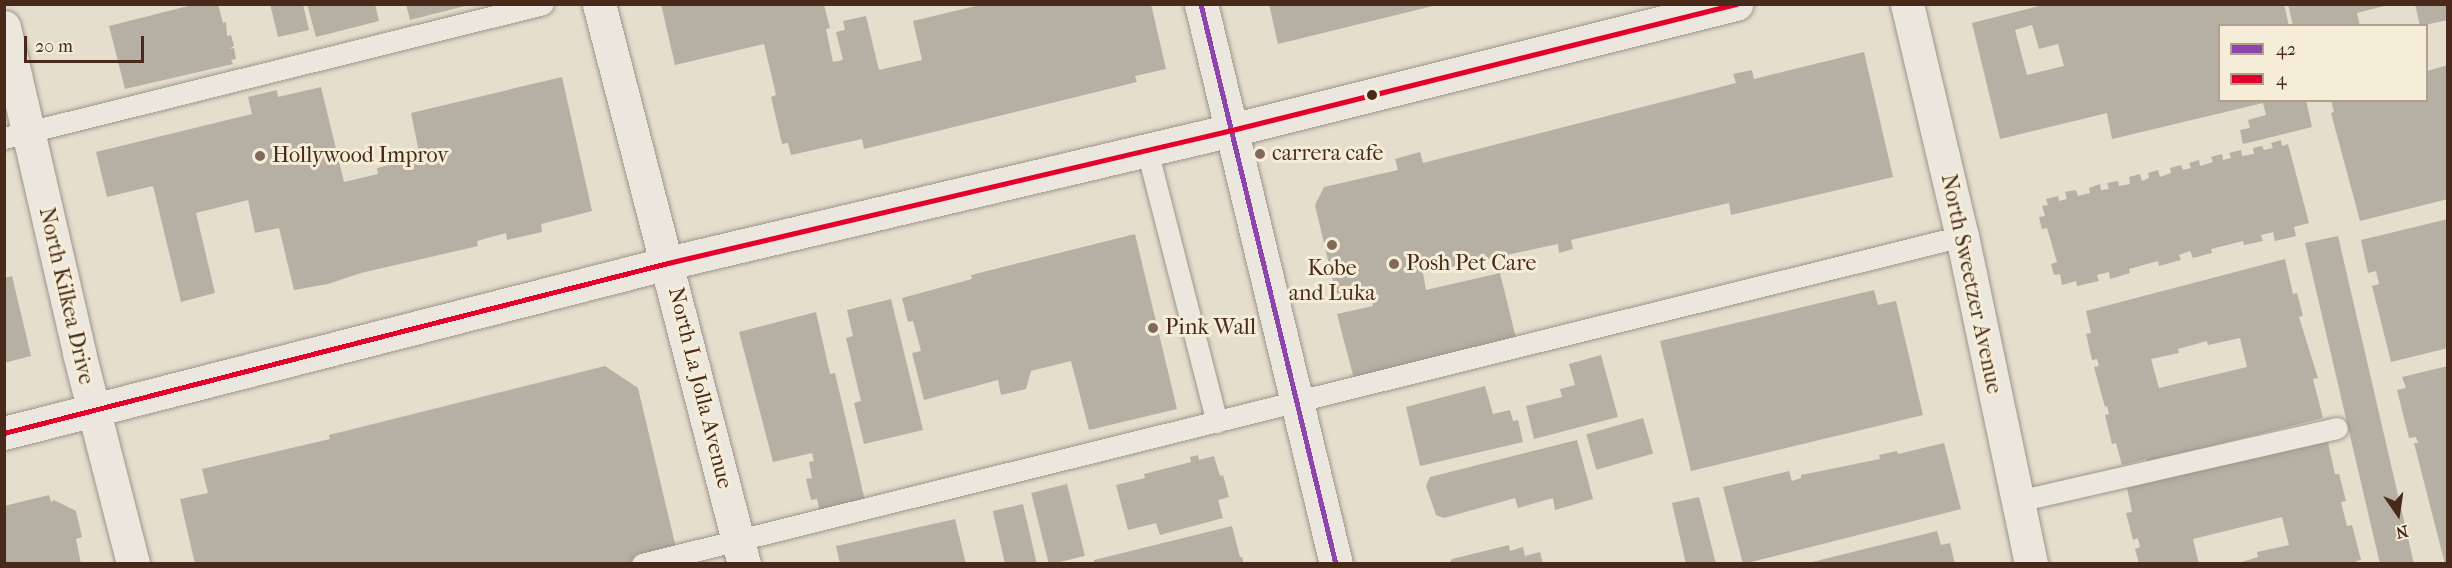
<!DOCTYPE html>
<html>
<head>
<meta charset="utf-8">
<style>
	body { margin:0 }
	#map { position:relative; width:2452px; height:568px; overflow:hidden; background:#e5decd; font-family:"IM FELL French Canon",serif }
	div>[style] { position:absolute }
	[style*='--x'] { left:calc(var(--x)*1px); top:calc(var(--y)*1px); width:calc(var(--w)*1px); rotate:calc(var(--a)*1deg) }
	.building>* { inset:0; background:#b6afa3; transform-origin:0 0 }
	.roads { filter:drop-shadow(0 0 2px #9e958a) drop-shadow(0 0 2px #9e958a) }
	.lane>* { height:21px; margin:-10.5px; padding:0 10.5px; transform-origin:10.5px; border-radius:10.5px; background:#ebe7de }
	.street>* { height:33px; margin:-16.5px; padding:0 16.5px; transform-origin:16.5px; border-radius:16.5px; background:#ebe7de }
	.secondary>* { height:33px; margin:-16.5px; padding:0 16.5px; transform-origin:16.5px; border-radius:16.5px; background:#ebe7de }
	.bus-1>* { height:4.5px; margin:-2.25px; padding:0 2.25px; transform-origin:2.25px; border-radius:2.25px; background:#8e44ad }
	.bus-2>* { height:4.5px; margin:-2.25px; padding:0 2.25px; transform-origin:2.25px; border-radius:2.25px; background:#e4002b }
	.dots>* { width:16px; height:16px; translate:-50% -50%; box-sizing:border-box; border:3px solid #f5edd8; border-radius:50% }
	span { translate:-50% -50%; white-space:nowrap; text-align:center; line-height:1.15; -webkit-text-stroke:6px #f5edd8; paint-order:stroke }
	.poi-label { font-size:22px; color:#492a1a }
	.left { translate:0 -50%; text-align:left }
	.street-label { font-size:22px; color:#492a1a }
	.frame { position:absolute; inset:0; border:6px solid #492a1a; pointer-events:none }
	.legend { position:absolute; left:2218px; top:24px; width:210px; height:78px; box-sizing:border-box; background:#f5edd8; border:2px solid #b09f8c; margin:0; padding:8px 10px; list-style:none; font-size:18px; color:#492a1a }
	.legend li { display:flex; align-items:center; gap:12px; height:30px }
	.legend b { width:30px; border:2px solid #b09f8c }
	.north { position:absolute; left:2368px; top:484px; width:60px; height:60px; -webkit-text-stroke:4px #f5edd8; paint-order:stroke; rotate:167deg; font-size:16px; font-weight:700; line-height:24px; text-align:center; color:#492a1a }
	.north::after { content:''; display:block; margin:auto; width:21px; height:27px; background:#492a1a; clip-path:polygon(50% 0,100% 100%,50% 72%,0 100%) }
	.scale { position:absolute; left:24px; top:36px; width:120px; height:27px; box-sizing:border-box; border:3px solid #492a1a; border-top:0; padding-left:8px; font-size:18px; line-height:21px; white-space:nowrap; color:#492a1a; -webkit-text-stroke:4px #f5edd8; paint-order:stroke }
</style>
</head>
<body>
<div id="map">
	<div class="building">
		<div style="clip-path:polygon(196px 4px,218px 4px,223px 23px,226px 22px,227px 36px,231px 35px,234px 46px,229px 49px,234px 48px,236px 59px,231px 60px,233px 64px,125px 89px,109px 26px)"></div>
		<div style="clip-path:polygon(270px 4px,303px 4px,309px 30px,278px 37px)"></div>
		<div style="clip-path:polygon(307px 4px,375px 4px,379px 21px,316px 37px)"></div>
		<div style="clip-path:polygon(406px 4px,469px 4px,469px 5px,410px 20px)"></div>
		<div style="clip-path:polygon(661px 4px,824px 5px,830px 28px,826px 29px,833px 62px,843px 60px,836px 32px,845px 30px,843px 21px,866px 16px,879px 70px,922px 60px,913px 21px,984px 4px,1151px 4px,1166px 69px,1135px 76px,1137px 82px,864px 149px,862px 139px,791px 155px,788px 143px,782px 144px,771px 97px,776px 95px,764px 44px,675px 65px)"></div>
		<div style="clip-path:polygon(1269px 4px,1437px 4px,1437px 5px,1278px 44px)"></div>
		<div style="clip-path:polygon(evenodd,2047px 4px,2284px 4px,2289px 26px,2220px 26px,2220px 100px,2306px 100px,2312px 127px,2243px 144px,2240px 130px,2250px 128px,2248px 120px,2266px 115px,2263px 103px,2112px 139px,2107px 113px,2000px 139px,1972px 23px,2047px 4px,2032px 25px,2039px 49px,2058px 44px,2064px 66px,2027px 75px,2015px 30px,2032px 25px)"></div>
		<div style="clip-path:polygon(2288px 4px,2387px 4px,2388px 5px,2357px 13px,2360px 26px,2293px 26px)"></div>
		<div style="clip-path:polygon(2415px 4px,2448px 4px,2448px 20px,2420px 26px)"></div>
		<div style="clip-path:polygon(1864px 52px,1893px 177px,1731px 215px,1729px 203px,1571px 240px,1573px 249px,1559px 253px,1558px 244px,1423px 273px,1426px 290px,1500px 273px,1517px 342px,1355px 383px,1337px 314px,1373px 306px,1369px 287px,1336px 294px,1315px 205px,1324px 187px,1398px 170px,1395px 159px,1420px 152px,1423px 163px,1736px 83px,1733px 74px,1752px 70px,1754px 79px)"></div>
		<div style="clip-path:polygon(2448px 65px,2448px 199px,2360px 221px,2331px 113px,2334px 112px,2331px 100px,2427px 100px,2427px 71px)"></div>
		<div style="clip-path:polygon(562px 77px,592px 211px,541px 224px,542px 232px,507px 240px,506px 233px,477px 241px,478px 246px,361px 273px,328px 284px,294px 290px,279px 228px,255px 233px,248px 200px,196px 213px,215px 293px,181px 302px,153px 186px,107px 197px,96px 152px,252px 114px,248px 97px,277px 90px,278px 97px,321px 87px,344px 182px,378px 174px,377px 168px,394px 164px,393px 159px,419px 152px,411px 113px)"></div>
		<div style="clip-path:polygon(2281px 140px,2282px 146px,2288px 144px,2309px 223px,2294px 227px,2296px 236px,2275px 241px,2273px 232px,2261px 235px,2263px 241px,2244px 245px,2243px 241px,2211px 249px,2212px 253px,2193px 258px,2190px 251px,2179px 255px,2181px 260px,2159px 266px,2158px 261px,2129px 269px,2130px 273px,2110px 279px,2109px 272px,2097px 275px,2099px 281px,2077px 286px,2076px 281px,2062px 285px,2060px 274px,2054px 275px,2051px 264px,2057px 262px,2047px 228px,2042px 229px,2039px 217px,2045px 216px,2042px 206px,2048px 205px,2046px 199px,2058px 196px,2059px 201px,2067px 199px,2065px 192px,2076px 190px,2078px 196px,2090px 193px,2089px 188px,2100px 184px,2101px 190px,2109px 189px,2107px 183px,2118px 181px,2119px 186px,2130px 184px,2129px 177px,2140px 174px,2142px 181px,2149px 178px,2148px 173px,2158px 170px,2160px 177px,2171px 173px,2170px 168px,2181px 165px,2183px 170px,2191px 168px,2189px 163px,2199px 160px,2200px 166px,2213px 162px,2211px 157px,2222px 154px,2223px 160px,2231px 158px,2229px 153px,2241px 150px,2242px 156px,2254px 154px,2253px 148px,2262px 146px,2264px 150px,2273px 148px,2271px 143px)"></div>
		<div style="clip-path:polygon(2448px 219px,2448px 348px,2391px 362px,2372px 286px,2379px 284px,2376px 271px,2368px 273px,2361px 240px)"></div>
		<div style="clip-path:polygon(1135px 234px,1177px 409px,1089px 430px,1071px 361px,1031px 371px,1026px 389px,1001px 395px,998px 380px,924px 400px,912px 353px,921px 351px,913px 321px,908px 322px,902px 298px,972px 279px,971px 275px)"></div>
		<div style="clip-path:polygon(2338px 236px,2379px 413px,2414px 564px,2380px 564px,2305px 243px)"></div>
		<div style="clip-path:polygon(evenodd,2285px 259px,2293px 294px,2297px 293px,2303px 316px,2299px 317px,2318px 378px,2313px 379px,2323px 418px,2147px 462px,2146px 459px,2122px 465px,2116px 443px,2112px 444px,2105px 415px,2109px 414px,2107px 406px,2105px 407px,2094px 367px,2099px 366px,2097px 359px,2092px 360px,2086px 334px,2091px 333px,2086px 311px,2285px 259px,2240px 338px,2247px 367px,2159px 388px,2151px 359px,2179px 353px,2178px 349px,2207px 341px,2208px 345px,2240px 338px)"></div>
		<div style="clip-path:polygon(12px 276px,31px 356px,4px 363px,4px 278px)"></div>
		<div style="clip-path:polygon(1874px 290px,1878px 305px,1896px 301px,1923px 415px,1691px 471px,1660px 341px)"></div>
		<div style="clip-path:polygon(891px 299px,923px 430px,864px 444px,854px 403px,861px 401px,846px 338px,853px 336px,847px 310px)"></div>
		<div style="clip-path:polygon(816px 312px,830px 374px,835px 373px,866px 505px,821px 517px,817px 499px,811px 500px,806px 479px,812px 478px,809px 462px,814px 461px,812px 453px,773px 462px,739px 332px)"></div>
		<div style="clip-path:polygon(1601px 355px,1618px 417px,1534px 439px,1526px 406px,1562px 397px,1560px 389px,1575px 385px,1569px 364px)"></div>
		<div style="clip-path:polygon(605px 366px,638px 388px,677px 552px,633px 564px,195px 564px,180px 499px,208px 493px,202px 469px,330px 439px,329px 435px)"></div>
		<div style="clip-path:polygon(2448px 366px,2448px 564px,2445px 564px,2414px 443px,2418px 443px,2416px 437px,2409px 438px,2397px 390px,2406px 388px,2402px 377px)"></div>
		<div style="clip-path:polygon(1485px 386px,1493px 414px,1510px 410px,1513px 421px,1518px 420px,1523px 442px,1420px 466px,1406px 407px)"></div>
		<div style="left:1643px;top:418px;width:37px;height:59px;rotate:74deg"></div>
		<div style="clip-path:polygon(2326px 434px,2335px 474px,2339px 474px,2346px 501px,2341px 502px,2347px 526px,2352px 525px,2361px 560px,2356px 561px,2357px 564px,2235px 564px,2258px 557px,2257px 552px,2289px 545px,2282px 517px,2193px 539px,2199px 564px,2139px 564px,2135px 549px,2140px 547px,2138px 538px,2133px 540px,2126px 513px,2132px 512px,2127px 488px,2152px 482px,2151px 478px)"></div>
		<div style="clip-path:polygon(1577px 440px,1593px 499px,1555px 510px,1553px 498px,1518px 508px,1515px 498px,1444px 518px,1436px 515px,1426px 486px,1430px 477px)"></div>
		<div style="clip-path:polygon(1944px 443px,1961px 509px,1743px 564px,1723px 487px,1789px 471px,1792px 481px,1801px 478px,1801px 475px,1880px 459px,1879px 455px,1897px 451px,1898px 454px)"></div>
		<div style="clip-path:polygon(1198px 455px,1199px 460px,1214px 456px,1220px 476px,1223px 475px,1229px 497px,1218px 500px,1223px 518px,1160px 535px,1156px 523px,1128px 530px,1116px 485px,1145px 478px,1144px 474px,1191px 462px,1190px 457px)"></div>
		<div style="left:1067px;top:484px;width:74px;height:37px;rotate:76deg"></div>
		<div style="clip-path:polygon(49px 495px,51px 502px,54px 500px,76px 511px,82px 537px,76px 539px,81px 564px,4px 564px,4px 506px)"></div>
		<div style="clip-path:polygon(1699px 497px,1716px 564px,1686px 564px,1672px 503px)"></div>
		<div style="left:1023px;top:504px;width:62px;height:31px;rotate:77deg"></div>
		<div style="clip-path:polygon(955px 519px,966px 564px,840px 564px,836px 546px)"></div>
		<div style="clip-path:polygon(1232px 526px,1240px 557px,1242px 557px,1244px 564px,1094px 564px,1094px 560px)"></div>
		<div style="clip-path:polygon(1937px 531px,1941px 545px,1950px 543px,1955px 564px,1804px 564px)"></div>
		<div style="clip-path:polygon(1509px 545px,1510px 551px,1523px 547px,1525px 556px,1540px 552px,1543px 564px,1449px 564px,1452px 559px)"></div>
	</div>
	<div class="roads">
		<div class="lane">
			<div style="--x:4;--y:138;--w:555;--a:-13.96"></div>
			<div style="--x:1147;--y:150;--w:281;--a:75.6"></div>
			<div style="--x:2018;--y:501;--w:327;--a:-12.9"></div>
			<div style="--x:642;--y:564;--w:1360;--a:-13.95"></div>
		</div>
		<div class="street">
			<div style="--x:599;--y:4;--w:578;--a:75.48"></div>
			<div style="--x:1201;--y:4;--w:576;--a:76.45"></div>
			<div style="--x:1907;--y:4;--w:238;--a:76.7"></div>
			<div style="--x:1962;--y:236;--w:335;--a:78.1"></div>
			<div style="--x:4;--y:27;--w:335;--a:77"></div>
			<div style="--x:79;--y:353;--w:218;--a:75.6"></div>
		</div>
		<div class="secondary">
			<div style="--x:4;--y:433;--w:685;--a:-14.36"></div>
			<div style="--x:668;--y:263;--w:579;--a:-13.27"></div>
			<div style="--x:1232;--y:130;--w:520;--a:-14.04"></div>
		</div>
	</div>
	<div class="bus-1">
		<div style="--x:1201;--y:4;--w:576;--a:76.45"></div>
	</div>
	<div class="bus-2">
		<div style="--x:4;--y:433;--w:685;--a:-14.36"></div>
		<div style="--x:668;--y:263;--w:579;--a:-13.27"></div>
		<div style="--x:1232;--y:130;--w:520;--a:-14.04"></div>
	</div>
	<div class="dots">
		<div style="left:1372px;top:95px;background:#492a1a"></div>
		<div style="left:1260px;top:154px;background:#806959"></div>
		<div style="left:260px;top:156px;background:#806959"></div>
		<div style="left:1332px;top:245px;background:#806959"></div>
		<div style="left:1394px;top:264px;background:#806959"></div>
		<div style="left:1153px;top:328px;background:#806959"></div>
	</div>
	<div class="poi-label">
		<span class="left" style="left:1272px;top:154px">carrera cafe</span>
		<span class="left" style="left:272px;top:156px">Hollywood Improv</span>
		<span class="left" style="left:1406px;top:264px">Posh Pet Care</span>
		<span style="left:1332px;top:281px">Kobe<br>and Luka</span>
		<span class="left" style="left:1165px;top:328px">Pink Wall</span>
	</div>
	<div class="street-label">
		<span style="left:1971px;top:284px;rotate:78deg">North Sweetzer Avenue</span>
		<span style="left:66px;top:296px;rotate:77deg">North Kilkea Drive</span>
		<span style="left:700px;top:388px;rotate:76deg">North La Jolla Avenue</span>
	</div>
	<div class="frame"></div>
	<ul class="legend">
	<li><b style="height:8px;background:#8e44ad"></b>42</li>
	<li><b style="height:8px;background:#e4002b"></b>4</li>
	</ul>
	<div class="north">N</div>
	<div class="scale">20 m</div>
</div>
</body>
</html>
